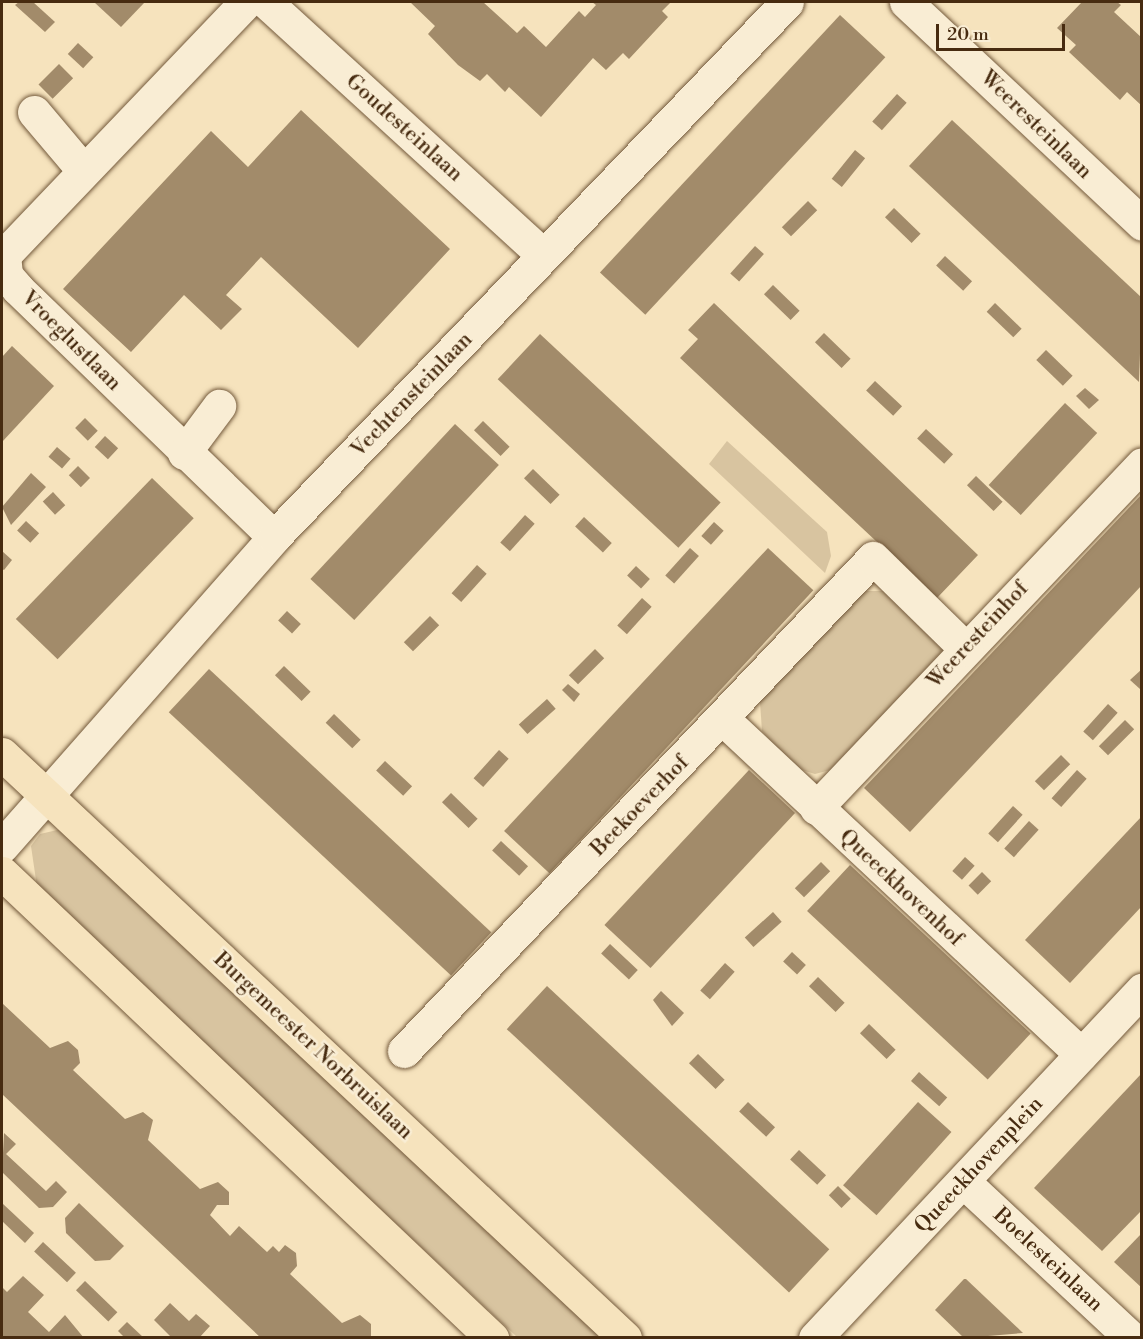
<!DOCTYPE html>
<html>
<head>
<meta charset="utf-8">
<style>
	body { margin:0 }
	#map { position:relative; width:1143px; height:1339px; overflow:hidden; background:#f6e3bd; font-family:"Libre Bodoni",serif }
	div>[style] { position:absolute }
	[style*='--x'] { left:calc(var(--x)*1px); top:calc(var(--y)*1px); width:calc(var(--w)*1px); rotate:calc(var(--a)*1deg) }
	.green>* { inset:0; background:#d8c4a0 }
	.building>* { inset:0; background:#a28b6a; transform-origin:0 0 }
	.roads { filter:drop-shadow(0 0 2px #73593b) drop-shadow(0 0 2px #73593b) }
	.minor>* { height:33px; margin:-16.5px; padding:0 16.5px; transform-origin:16.5px; border-radius:16.5px; background:#f9edd4 }
	.major>* { height:33px; margin:-16.5px; padding:0 16.5px; transform-origin:16.5px; border-radius:16.5px; background:#f6e3bd }
	span { translate:-50% -50%; white-space:nowrap; text-align:center; line-height:1.15; -webkit-text-stroke:5px #f9edd4; paint-order:stroke }
	.street-label { font-size:21px; color:#472b10 }
	.frame { position:absolute; inset:0; border:3px solid #472b10; pointer-events:none }
	.scale { position:absolute; left:936px; top:24px; width:129px; height:27px; box-sizing:border-box; border:3px solid #472b10; border-top:0; padding-left:8px; font-size:18px; line-height:21px; white-space:nowrap; color:#472b10; -webkit-text-stroke:4px #f9edd4; paint-order:stroke }
</style>
</head>
<body>
<div id="map">
	<div class="green">
		<div style="clip-path:polygon(727px 441px,827px 532px,831px 556px,825px 573px,709px 464px)"></div>
		<div style="clip-path:polygon(856px 591px,886px 591px,943px 644px,937px 667px,838px 768px,815px 774px,795px 768px,762px 731px,760px 702px,766px 686px)"></div>
		<div style="clip-path:polygon(66px 828px,607px 1337px,517px 1337px,37px 887px,31px 846px,40px 834px)"></div>
	</div>
	<div class="building">
		<div style="clip-path:polygon(19px 2px,33px 2px,55px 22px,45px 32px,15px 5px)"></div>
		<div style="clip-path:polygon(94px 2px,145px 2px,121px 27px)"></div>
		<div style="clip-path:polygon(410px 2px,483px 2px,517px 33px,524px 26px,546px 47px,579px 11px,585px 17px,596px 5px,592px 2px,671px 2px,662px 11px,668px 17px,629px 59px,623px 53px,606px 70px,593px 58px,541px 117px,509px 87px,505px 92px,487px 74px,480px 81px,458px 65px,428px 34px,435px 26px)"></div>
		<div style="clip-path:polygon(1082px 2px,1117px 2px,1121px 5px,1114px 12px,1142px 38px,1142px 106px,1127px 92px,1120px 100px,1069px 52px,1076px 45px,1057px 28px)"></div>
		<div style="left:840px;top:15px;width:62px;height:352px;rotate:43deg"></div>
		<div style="left:78px;top:43px;width:21px;height:15px;rotate:43deg"></div>
		<div style="left:59px;top:64px;width:20px;height:29px;rotate:45deg"></div>
		<div style="left:897px;top:94px;width:13px;height:37px;rotate:42deg"></div>
		<div style="clip-path:polygon(301px 110px,450px 249px,358px 348px,261px 257px,226px 295px,242px 309px,221px 330px,184px 295px,131px 352px,63px 289px,211px 131px,248px 167px)"></div>
		<div style="clip-path:polygon(952px 120px,1142px 298px,1139px 382px,909px 166px)"></div>
		<div style="left:855px;top:150px;width:13px;height:37px;rotate:39deg"></div>
		<div style="left:808px;top:201px;width:13px;height:37px;rotate:45deg"></div>
		<div style="left:894px;top:208px;width:37px;height:13px;rotate:44deg"></div>
		<div style="left:755px;top:246px;width:12px;height:37px;rotate:42deg"></div>
		<div style="left:945px;top:256px;width:37px;height:13px;rotate:43deg"></div>
		<div style="left:773px;top:285px;width:37px;height:13px;rotate:44deg"></div>
		<div style="clip-path:polygon(714px 303px,978px 555px,937px 598px,680px 358px,698px 339px,688px 330px)"></div>
		<div style="left:995px;top:303px;width:37px;height:12px;rotate:44deg"></div>
		<div style="left:824px;top:333px;width:37px;height:13px;rotate:44deg"></div>
		<div style="left:540px;top:334px;width:247px;height:62px;rotate:43deg"></div>
		<div style="clip-path:polygon(12px 346px,54px 386px,2px 442px,2px 357px)"></div>
		<div style="left:1046px;top:350px;width:37px;height:14px;rotate:44deg"></div>
		<div style="left:875px;top:381px;width:37px;height:13px;rotate:43deg"></div>
		<div style="clip-path:polygon(1085px 388px,1099px 400px,1089px 409px,1076px 396px)"></div>
		<div style="left:1065px;top:403px;width:44px;height:112px;rotate:43deg"></div>
		<div style="left:85px;top:418px;width:18px;height:14px;rotate:45deg"></div>
		<div style="left:483px;top:421px;width:37px;height:13px;rotate:44deg"></div>
		<div style="left:455px;top:424px;width:60px;height:212px;rotate:43deg"></div>
		<div style="left:926px;top:429px;width:37px;height:13px;rotate:43deg"></div>
		<div style="left:105px;top:436px;width:18px;height:15px;rotate:43deg"></div>
		<div style="left:57px;top:447px;width:18px;height:13px;rotate:41deg"></div>
		<div style="left:78px;top:466px;width:17px;height:13px;rotate:45deg"></div>
		<div style="left:533px;top:469px;width:37px;height:13px;rotate:44deg"></div>
		<div style="clip-path:polygon(31px 473px,46px 487px,11px 525px,2px 507px)"></div>
		<div style="left:976px;top:476px;width:37px;height:13px;rotate:44deg"></div>
		<div style="left:152px;top:478px;width:58px;height:196px;rotate:44deg"></div>
		<div style="left:53px;top:492px;width:18px;height:14px;rotate:47deg"></div>
		<div style="clip-path:polygon(1142px 494px,1142px 585px,910px 832px,864px 788px)"></div>
		<div style="left:525px;top:515px;width:13px;height:37px;rotate:42deg"></div>
		<div style="left:584px;top:517px;width:38px;height:13px;rotate:43deg"></div>
		<div style="left:26px;top:521px;width:18px;height:13px;rotate:43deg"></div>
		<div style="left:714px;top:522px;width:13px;height:19px;rotate:42deg"></div>
		<div style="left:690px;top:548px;width:12px;height:37px;rotate:42deg"></div>
		<div style="left:768px;top:548px;width:62px;height:387px;rotate:43deg"></div>
		<div style="clip-path:polygon(2px 551px,12px 560px,4px 570px,2px 569px)"></div>
		<div style="left:477px;top:565px;width:13px;height:38px;rotate:42deg"></div>
		<div style="left:636px;top:566px;width:19px;height:13px;rotate:43deg"></div>
		<div style="left:642px;top:598px;width:13px;height:37px;rotate:42deg"></div>
		<div style="left:287px;top:611px;width:19px;height:13px;rotate:43deg"></div>
		<div style="left:430px;top:616px;width:13px;height:37px;rotate:45deg"></div>
		<div style="left:595px;top:649px;width:13px;height:37px;rotate:45deg"></div>
		<div style="left:284px;top:666px;width:37px;height:13px;rotate:44deg"></div>
		<div style="left:209px;top:669px;width:386px;height:59px;rotate:43deg"></div>
		<div style="clip-path:polygon(1142px 669px,1142px 687px,1140px 689px,1130px 680px)"></div>
		<div style="clip-path:polygon(568px 684px,580px 694px,574px 702px,562px 690px)"></div>
		<div style="left:547px;top:699px;width:13px;height:38px;rotate:48deg"></div>
		<div style="left:1108px;top:704px;width:13px;height:37px;rotate:42deg"></div>
		<div style="left:334px;top:714px;width:37px;height:12px;rotate:44deg"></div>
		<div style="left:1125px;top:720px;width:13px;height:37px;rotate:45deg"></div>
		<div style="left:499px;top:750px;width:13px;height:38px;rotate:42deg"></div>
		<div style="left:1061px;top:755px;width:13px;height:37px;rotate:45deg"></div>
		<div style="left:385px;top:761px;width:37px;height:13px;rotate:43deg"></div>
		<div style="left:749px;top:770px;width:63px;height:212px;rotate:43deg"></div>
		<div style="left:1077px;top:770px;width:13px;height:38px;rotate:42deg"></div>
		<div style="left:451px;top:793px;width:37px;height:13px;rotate:44deg"></div>
		<div style="left:1013px;top:806px;width:13px;height:37px;rotate:42deg"></div>
		<div style="clip-path:polygon(1142px 816px,1142px 906px,1070px 983px,1025px 940px)"></div>
		<div style="left:1029px;top:821px;width:13px;height:37px;rotate:42deg"></div>
		<div style="left:501px;top:841px;width:37px;height:13px;rotate:43deg"></div>
		<div style="left:965px;top:857px;width:13px;height:19px;rotate:42deg"></div>
		<div style="left:821px;top:862px;width:13px;height:37px;rotate:45deg"></div>
		<div style="left:850px;top:865px;width:247px;height:63px;rotate:43deg"></div>
		<div style="left:982px;top:872px;width:13px;height:19px;rotate:45deg"></div>
		<div style="left:773px;top:912px;width:13px;height:38px;rotate:48deg"></div>
		<div style="left:610px;top:944px;width:38px;height:13px;rotate:43deg"></div>
		<div style="left:792px;top:952px;width:19px;height:13px;rotate:43deg"></div>
		<div style="left:725px;top:963px;width:13px;height:37px;rotate:42deg"></div>
		<div style="left:818px;top:977px;width:37px;height:13px;rotate:44deg"></div>
		<div style="left:547px;top:986px;width:386px;height:59px;rotate:43deg"></div>
		<div style="clip-path:polygon(661px 991px,684px 1013px,672px 1026px,653px 1000px)"></div>
		<div style="clip-path:polygon(2px 1003px,50px 1048px,68px 1041px,78px 1050px,80px 1063px,73px 1070px,125px 1119px,143px 1112px,153px 1120px,148px 1140px,200px 1189px,218px 1182px,229px 1192px,229px 1205px,217px 1205px,210px 1215px,230px 1236px,239px 1226px,267px 1252px,273px 1246px,279px 1252px,285px 1245px,296px 1253px,297px 1266px,290px 1274px,342px 1323px,360px 1315px,371px 1324px,371px 1338px,261px 1338px,2px 1094px)"></div>
		<div style="left:869px;top:1024px;width:37px;height:13px;rotate:44deg"></div>
		<div style="left:698px;top:1054px;width:37px;height:13px;rotate:44deg"></div>
		<div style="left:919px;top:1072px;width:38px;height:12px;rotate:42deg"></div>
		<div style="clip-path:polygon(1142px 1073px,1142px 1210px,1102px 1251px,1034px 1188px)"></div>
		<div style="left:748px;top:1102px;width:37px;height:13px;rotate:43deg"></div>
		<div style="left:918px;top:1102px;width:45px;height:112px;rotate:42deg"></div>
		<div style="clip-path:polygon(4px 1133px,16px 1144px,6px 1154px,46px 1191px,56px 1181px,67px 1192px,53px 1207px,39px 1208px,2px 1172px)"></div>
		<div style="left:799px;top:1150px;width:37px;height:13px;rotate:43deg"></div>
		<div style="left:838px;top:1186px;width:18px;height:13px;rotate:45deg"></div>
		<div style="clip-path:polygon(2px 1203px,34px 1233px,25px 1243px,2px 1221px)"></div>
		<div style="clip-path:polygon(79px 1203px,124px 1246px,110px 1260px,95px 1261px,66px 1233px,65px 1218px)"></div>
		<div style="clip-path:polygon(1142px 1233px,1142px 1288px,1114px 1262px)"></div>
		<div style="left:43px;top:1242px;width:45px;height:13px;rotate:43deg"></div>
		<div style="clip-path:polygon(23px 1276px,44px 1295px,28px 1312px,49px 1332px,65px 1315px,84px 1338px,2px 1338px,2px 1287px,7px 1292px)"></div>
		<div style="clip-path:polygon(964px 1279px,966px 1279px,1023px 1333px,964px 1338px,935px 1310px)"></div>
		<div style="left:85px;top:1281px;width:45px;height:13px;rotate:44deg"></div>
		<div style="clip-path:polygon(170px 1303px,189px 1321px,196px 1314px,210px 1326px,199px 1338px,172px 1338px,154px 1320px)"></div>
		<div style="clip-path:polygon(127px 1322px,144px 1338px,125px 1338px,118px 1331px)"></div>
	</div>
	<div class="roads">
		<div class="minor">
			<div style="--x:246;--y:2;--w:350;--a:133.7"></div>
			<div style="--x:4;--y:255;--w:20;--a:84"></div>
			<div style="--x:6;--y:275;--w:18;--a:49"></div>
			<div style="--x:18;--y:289;--w:356;--a:44.1"></div>
			<div style="--x:266;--y:2;--w:375;--a:42.4"></div>
			<div style="--x:906;--y:2;--w:324;--a:43.2"></div>
			<div style="--x:34;--y:112;--w:76;--a:49.8"></div>
			<div style="--x:184;--y:453;--w:59;--a:-53.3"></div>
			<div style="--x:724;--y:720;--w:489;--a:43.1"></div>
			<div style="--x:816;--y:808;--w:474;--a:-46.5"></div>
			<div style="--x:2;--y:846;--w:412;--a:-48.6"></div>
			<div style="--x:274;--y:537;--w:741;--a:-46.2"></div>
			<div style="--x:404;--y:1051;--w:680;--a:-46.43"></div>
			<div style="--x:873;--y:558;--w:130;--a:44.4"></div>
			<div style="--x:965;--y:1183;--w:227;--a:43"></div>
			<div style="--x:815;--y:1338;--w:478;--a:-46.8"></div>
		</div>
		<div class="major">
			<div style="--x:2;--y:754;--w:854;--a:43.15"></div>
			<div style="--x:2;--y:873;--w:676;--a:43.5"></div>
		</div>
	</div>
	<div class="street-label">
		<span style="left:1036px;top:125px;rotate:44deg">Weeresteinlaan</span>
		<span style="left:404px;top:128px;rotate:42deg">Goudesteinlaan</span>
		<span style="left:71px;top:341px;rotate:45deg">Vroeglustlaan</span>
		<span style="left:412px;top:395px;rotate:-46deg">Vechtensteinlaan</span>
		<span style="left:978px;top:635px;rotate:-47deg">Weeresteinhof</span>
		<span style="left:640px;top:806px;rotate:-46deg">Beekoeverhof</span>
		<span style="left:901px;top:888px;rotate:43deg">Queeckhovenhof</span>
		<span style="left:313px;top:1046px;rotate:43deg">Burgemeester Norbruislaan</span>
		<span style="left:979px;top:1165px;rotate:-47deg">Queeckhovenplein</span>
		<span style="left:1048px;top:1260px;rotate:43deg">Boelesteinlaan</span>
	</div>
	<div class="frame"></div>
	<div class="scale">20 m</div>
</div>
</body>
</html>
